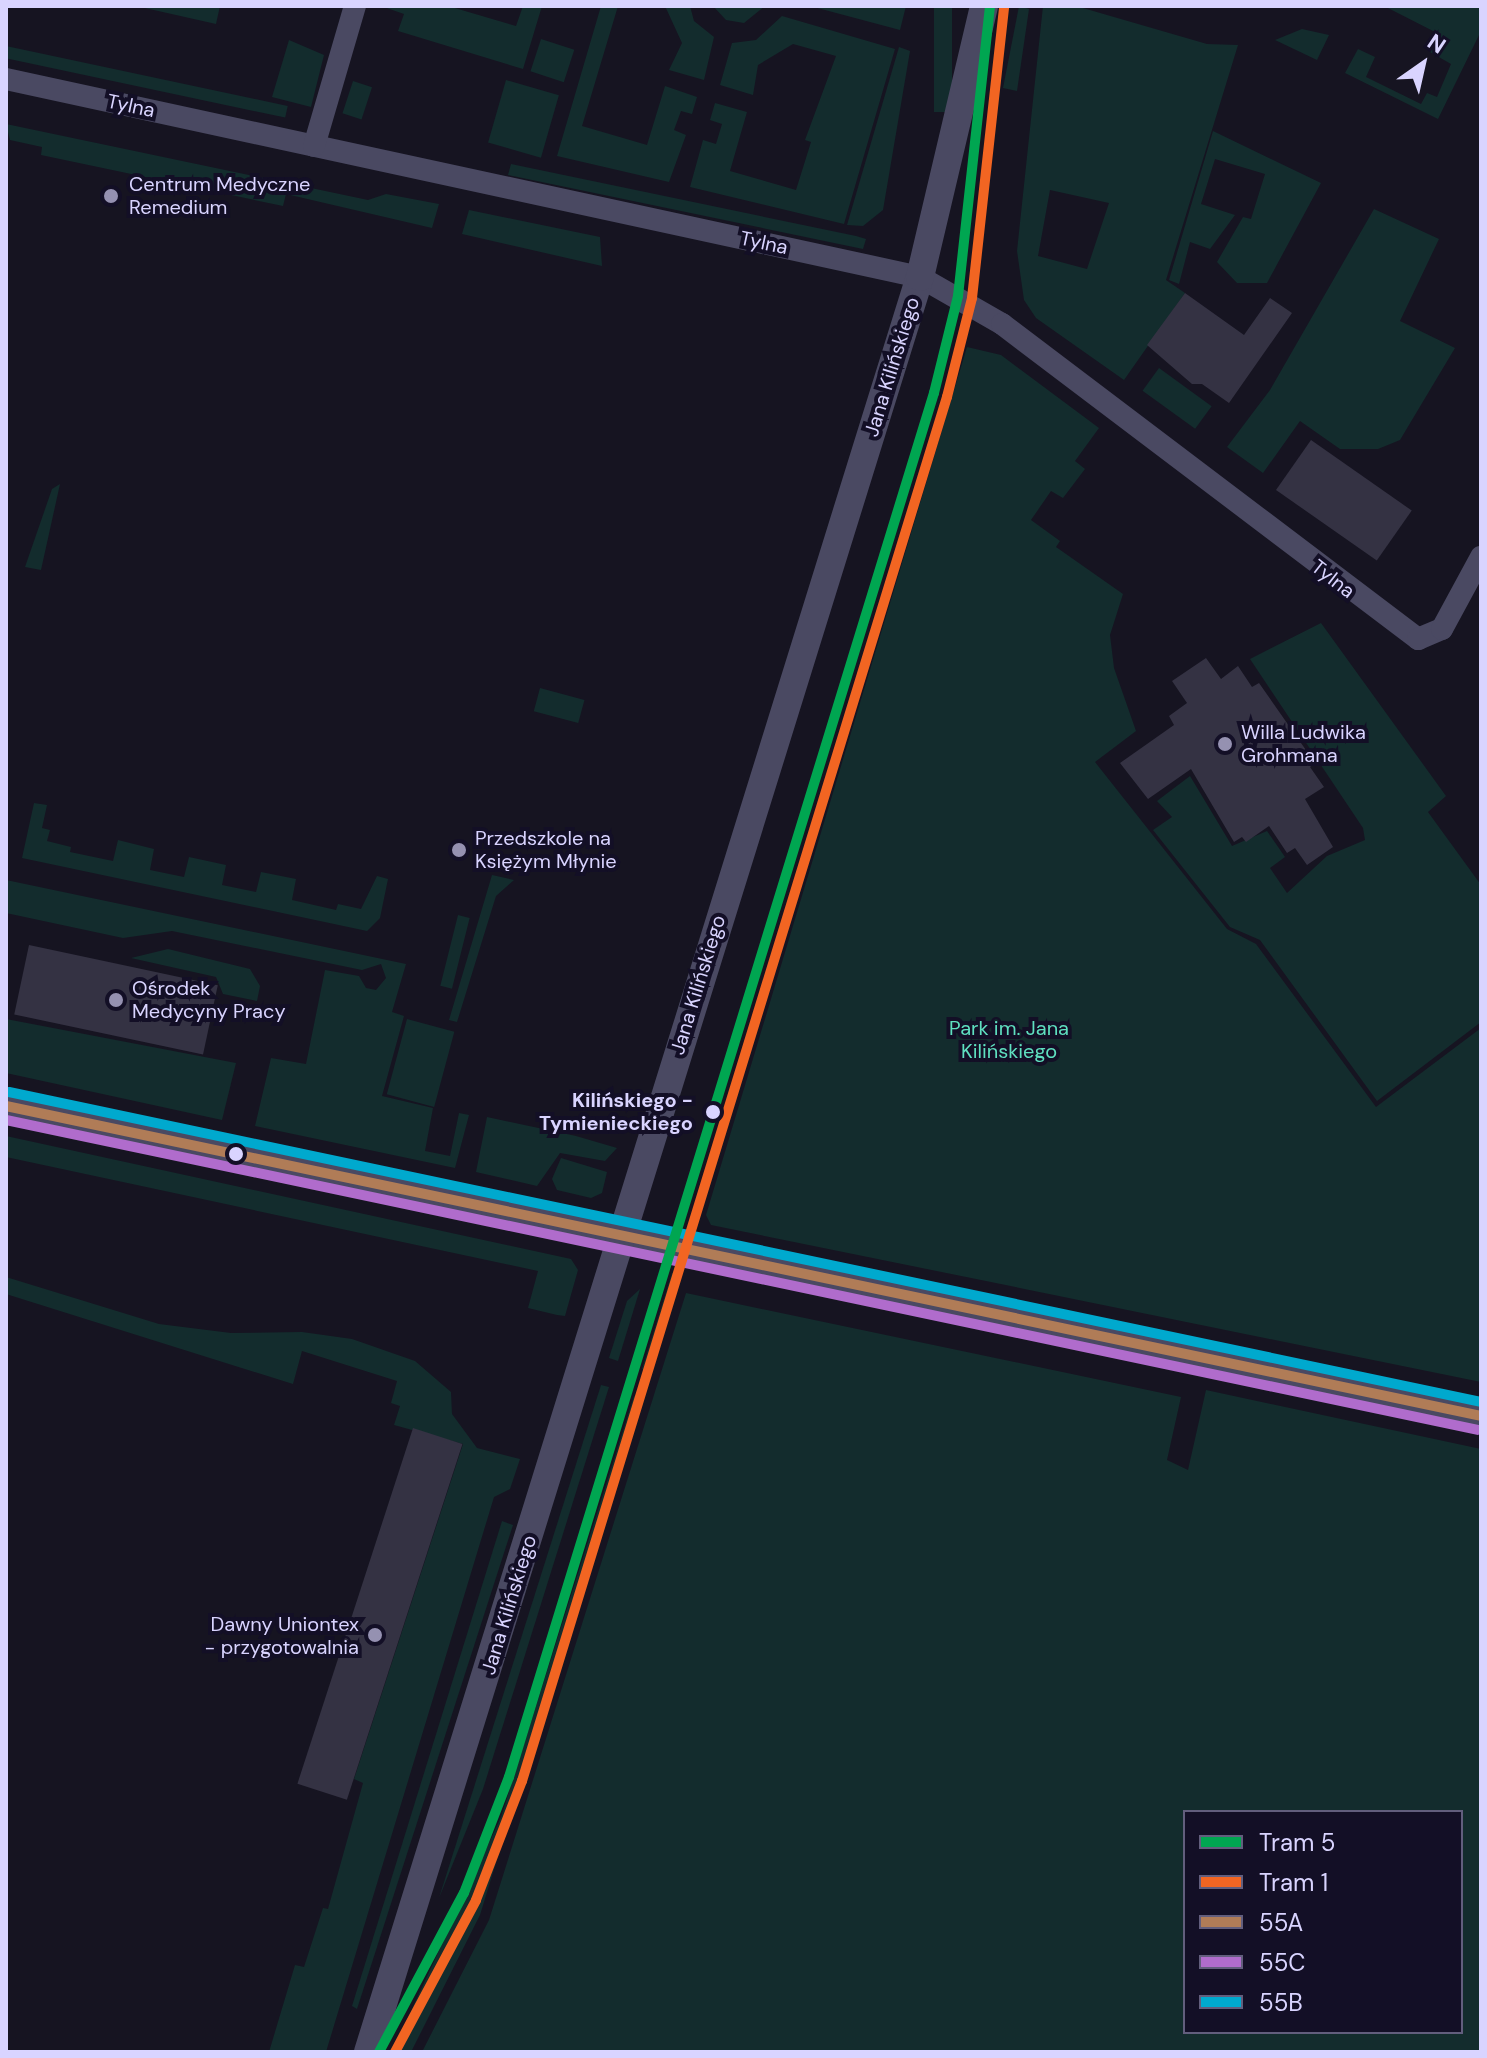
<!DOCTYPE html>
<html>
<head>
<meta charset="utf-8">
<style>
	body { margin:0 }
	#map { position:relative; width:1487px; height:2058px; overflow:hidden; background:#161421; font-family:"DM Sans",sans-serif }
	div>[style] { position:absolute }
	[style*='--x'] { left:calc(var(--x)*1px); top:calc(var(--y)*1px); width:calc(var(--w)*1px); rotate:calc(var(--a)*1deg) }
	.green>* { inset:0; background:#132c2d; transform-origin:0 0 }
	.building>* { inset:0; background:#343243; transform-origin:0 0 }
	.minor>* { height:22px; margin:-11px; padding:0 11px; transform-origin:11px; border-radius:11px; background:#4a4962 }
	.tertiary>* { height:28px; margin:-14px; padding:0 14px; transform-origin:14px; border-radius:14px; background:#4a4962 }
	.bus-1>* { height:10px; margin:-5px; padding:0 5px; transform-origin:5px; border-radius:5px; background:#b07c57 }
	.bus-2>* { height:10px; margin:-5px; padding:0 5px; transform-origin:5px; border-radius:5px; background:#b06ccc }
	.bus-3>* { height:10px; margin:-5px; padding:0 5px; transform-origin:5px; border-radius:5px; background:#00a9ce }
	.tram-1>* { height:10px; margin:-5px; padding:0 5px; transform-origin:5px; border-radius:5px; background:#00a651 }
	.tram-2>* { height:10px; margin:-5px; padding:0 5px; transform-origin:5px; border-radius:5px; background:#f26522 }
	.dots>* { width:22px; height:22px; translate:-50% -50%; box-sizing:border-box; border:4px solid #130f26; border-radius:50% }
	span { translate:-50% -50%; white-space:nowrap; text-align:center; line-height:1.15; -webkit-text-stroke:8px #130f26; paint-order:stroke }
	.street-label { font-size:20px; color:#d9d4ff }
	.poi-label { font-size:20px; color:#d9d4ff }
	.left { translate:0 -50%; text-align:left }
	.right { translate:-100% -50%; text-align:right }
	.park-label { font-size:20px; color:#5fe0c0 }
	.stop-label { font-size:20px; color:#d9d4ff; font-weight:700 }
	.frame { position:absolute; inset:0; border:8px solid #d9d4ff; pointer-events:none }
	.legend { position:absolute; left:1183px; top:1810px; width:280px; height:224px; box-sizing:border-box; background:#130f26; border:2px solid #625e7d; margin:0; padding:10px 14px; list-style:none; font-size:24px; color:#d9d4ff }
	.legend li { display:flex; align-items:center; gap:16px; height:40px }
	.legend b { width:40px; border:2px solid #625e7d }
	.north { position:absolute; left:1383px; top:24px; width:80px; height:80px; -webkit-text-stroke:6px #130f26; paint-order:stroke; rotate:34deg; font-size:22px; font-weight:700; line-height:32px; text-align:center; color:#d9d4ff }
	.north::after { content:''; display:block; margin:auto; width:28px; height:36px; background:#d9d4ff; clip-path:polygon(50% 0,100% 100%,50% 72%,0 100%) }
</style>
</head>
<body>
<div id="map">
	<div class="green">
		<div style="clip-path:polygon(136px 6px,220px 6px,216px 24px)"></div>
		<div style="clip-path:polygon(381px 6px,448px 6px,516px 26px,523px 6px,542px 6px,523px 69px,398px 31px,404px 14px)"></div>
		<div style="clip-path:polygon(601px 6px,618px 6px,582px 126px,647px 145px,665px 86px,697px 97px,692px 114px,681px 111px,674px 130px,686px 135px,669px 182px,557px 156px)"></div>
		<div style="clip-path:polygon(665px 6px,690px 6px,694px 21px,714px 37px,704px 80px,669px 70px,682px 43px)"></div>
		<div style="clip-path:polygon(713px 6px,765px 6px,744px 23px,726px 20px)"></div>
		<div style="clip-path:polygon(810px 6px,906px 6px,900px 30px)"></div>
		<div style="left:934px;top:6px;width:18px;height:106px"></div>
		<div style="clip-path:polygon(1019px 6px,1029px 9px,1017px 91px,1003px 88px)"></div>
		<div style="clip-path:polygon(evenodd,1043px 6px,1076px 6px,1207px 44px,1238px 45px,1166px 280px,1185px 293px,1124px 380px,1036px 318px,1024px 300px,1017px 251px,1043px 6px,1050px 190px,1109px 203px,1087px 269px,1038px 256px,1050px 190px)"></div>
		<div style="clip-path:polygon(1384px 6px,1481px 6px,1481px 31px,1438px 119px,1345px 73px,1358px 49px,1375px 57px,1366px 77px,1421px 104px,1427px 93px,1437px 97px,1451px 64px,1430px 52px,1435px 32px)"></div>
		<div style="clip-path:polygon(782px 16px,895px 49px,844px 224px,690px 187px,703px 140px,716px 144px,722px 124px,710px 120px,715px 103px,747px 112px,730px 171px,796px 190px,811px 142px,805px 140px,836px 56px,793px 44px,758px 65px,753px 95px,720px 85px,732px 43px,756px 40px)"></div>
		<div style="clip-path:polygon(1302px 29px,1329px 35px,1317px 60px,1275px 40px)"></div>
		<div style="left:541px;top:39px;width:35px;height:34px;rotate:18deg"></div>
		<div style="clip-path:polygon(289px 40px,324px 55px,311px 107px,272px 97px)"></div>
		<div style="left:6px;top:46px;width:288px;height:12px;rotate:12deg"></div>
		<div style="clip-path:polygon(899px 47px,910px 51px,883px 210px,863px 226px,847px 225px)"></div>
		<div style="left:506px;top:80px;width:55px;height:65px;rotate:16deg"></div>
		<div style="left:353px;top:81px;width:20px;height:34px;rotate:18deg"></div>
		<div style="clip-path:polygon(6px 124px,368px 200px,386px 194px,439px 204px,432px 228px,286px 194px,283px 206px,41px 155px,42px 147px,10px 140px)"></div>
		<div style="clip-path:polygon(1213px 131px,1321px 183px,1267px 283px,1237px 283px,1217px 262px,1243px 217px,1251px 219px,1265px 174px,1215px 159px,1201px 204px,1235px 215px,1210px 249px,1190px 242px,1179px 284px,1169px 280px)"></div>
		<div style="clip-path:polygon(511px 164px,856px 236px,866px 239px,863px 249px,508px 175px)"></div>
		<div style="clip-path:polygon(1374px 209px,1439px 239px,1400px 321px,1455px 348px,1400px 440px,1378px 449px,1340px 449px,1300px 421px,1263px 473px,1227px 447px,1270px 390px)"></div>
		<div style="clip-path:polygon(469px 210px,600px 237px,602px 266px,462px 234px)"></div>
		<div style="clip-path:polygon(967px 347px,1001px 355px,1099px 428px,1075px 461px,1085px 469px,1063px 498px,1051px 491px,1031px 520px,1060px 541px,1056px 547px,1123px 594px,1110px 635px,1114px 668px,1136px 731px,1095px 762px,1227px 929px,1256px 944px,1376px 1107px,1481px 1028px,1481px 1382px,711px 1225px,706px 1215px)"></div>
		<div style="left:1159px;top:368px;width:65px;height:28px;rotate:36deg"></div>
		<div style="clip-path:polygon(60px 484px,41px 570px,25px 567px,52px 489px)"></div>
		<div style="clip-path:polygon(1321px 623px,1446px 796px,1428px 812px,1481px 885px,1481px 1022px,1377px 1101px,1260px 940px,1230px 927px,1153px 830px,1172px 817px,1157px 801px,1190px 776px,1232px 846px,1267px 831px,1285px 857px,1270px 868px,1287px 893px,1327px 856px,1365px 840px,1363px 828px,1250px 659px)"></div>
		<div style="left:540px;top:688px;width:46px;height:24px;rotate:15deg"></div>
		<div style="clip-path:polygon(34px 803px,47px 805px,42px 828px,50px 830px,47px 841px,71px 847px,70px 852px,113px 861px,118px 840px,154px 849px,150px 870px,184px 877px,189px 857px,226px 865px,222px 885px,256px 892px,261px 872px,296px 879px,292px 900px,336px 910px,338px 904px,361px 909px,377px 876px,388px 879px,380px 918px,367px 931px,22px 858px)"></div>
		<div style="clip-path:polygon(492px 875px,514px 880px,496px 896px,457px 1022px,449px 1020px)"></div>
		<div style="clip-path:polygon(6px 880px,406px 964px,392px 1012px,404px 1016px,382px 1096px,433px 1108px,425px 1151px,450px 1156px,459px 1113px,469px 1115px,455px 1168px,255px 1126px,271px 1058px,306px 1064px,325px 970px,359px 976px,366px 988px,376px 990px,386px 978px,381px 964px,362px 970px,172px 931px,123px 938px,6px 913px)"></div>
		<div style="left:458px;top:915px;width:12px;height:73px;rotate:14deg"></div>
		<div style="clip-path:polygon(168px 949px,250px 969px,260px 986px,257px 1001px,223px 994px,216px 977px,131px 958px)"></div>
		<div style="clip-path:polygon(6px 1019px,236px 1063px,222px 1120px,6px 1073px)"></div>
		<div style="left:407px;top:1019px;width:49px;height:78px;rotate:15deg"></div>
		<div style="clip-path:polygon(487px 1117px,576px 1136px,617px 1148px,605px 1161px,560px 1153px,537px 1186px,476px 1172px)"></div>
		<div style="clip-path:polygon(6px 1136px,571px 1259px,578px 1270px,565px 1316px,557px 1315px,528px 1308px,538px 1271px,6px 1157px)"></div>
		<div style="clip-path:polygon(561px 1158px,607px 1172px,602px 1193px,591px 1198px,557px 1190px,552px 1179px)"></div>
		<div style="clip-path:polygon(679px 1271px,647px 1371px,642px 1369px,672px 1273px)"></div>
		<div style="clip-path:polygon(6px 1277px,159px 1324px,231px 1333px,302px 1332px,352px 1339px,415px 1361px,451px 1392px,452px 1414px,477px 1448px,520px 1459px,510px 1489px,494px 1497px,326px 2052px,269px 2052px,295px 1965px,304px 1967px,323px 1908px,328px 1909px,363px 1783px,354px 1779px,463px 1444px,394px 1425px,400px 1406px,391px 1403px,397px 1381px,302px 1351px,293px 1384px,6px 1294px)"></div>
		<div style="clip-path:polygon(640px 1289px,618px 1361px,609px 1358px,627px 1301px)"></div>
		<div style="clip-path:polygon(evenodd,686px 1293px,1181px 1397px,1167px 1460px,1188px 1470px,1206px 1390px,1481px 1449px,1481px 2052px,422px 2052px,489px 1920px,686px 1293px,1461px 1812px,1461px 2032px,1185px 2032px,1185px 1812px,1461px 1812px)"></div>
		<div style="clip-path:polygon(601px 1385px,609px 1387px,483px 1789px,439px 1898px)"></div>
		<div style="clip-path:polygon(634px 1396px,639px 1397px,480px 1915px,411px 2052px,392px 2052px,501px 1817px)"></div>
		<div style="clip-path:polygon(502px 1521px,513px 1525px,357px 2009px,352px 2006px)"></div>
	</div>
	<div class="building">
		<div style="clip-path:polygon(1185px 293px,1244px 335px,1270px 298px,1292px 313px,1229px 403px,1202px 384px,1192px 384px,1147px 345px)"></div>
		<div style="left:1311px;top:440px;width:123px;height:61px;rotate:35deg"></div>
		<div style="clip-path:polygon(1206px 658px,1221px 679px,1238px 666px,1252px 687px,1259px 683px,1315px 763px,1310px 767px,1324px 787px,1305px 799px,1333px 847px,1307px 865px,1295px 848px,1287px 853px,1269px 826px,1246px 842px,1242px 837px,1234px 842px,1191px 769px,1148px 799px,1120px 763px,1174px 725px,1169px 716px,1187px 703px,1172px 681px)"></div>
		<div style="left:29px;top:945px;width:193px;height:71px;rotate:12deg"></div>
		<div style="left:413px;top:1428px;width:52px;height:374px;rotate:18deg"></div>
	</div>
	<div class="minor">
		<div style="--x:6;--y:79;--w:935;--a:12.22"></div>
		<div style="--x:920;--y:277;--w:95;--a:29.8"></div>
		<div style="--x:1002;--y:324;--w:522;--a:37.13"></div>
		<div style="--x:1418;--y:639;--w:26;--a:-23"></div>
		<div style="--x:1442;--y:629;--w:82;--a:-61.6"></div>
		<div style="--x:314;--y:146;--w:146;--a:-73.7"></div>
	</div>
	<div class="tertiary">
		<div style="--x:6;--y:1106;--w:1507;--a:11.87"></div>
		<div style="--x:368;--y:2052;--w:1859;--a:-72.73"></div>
		<div style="--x:920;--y:277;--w:278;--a:-76.7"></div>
	</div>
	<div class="bus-1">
		<div style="--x:6;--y:1106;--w:1507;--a:11.87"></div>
	</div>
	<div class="bus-2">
		<div style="--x:6;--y:1120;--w:1504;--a:11.89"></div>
	</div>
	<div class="bus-3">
		<div style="--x:9;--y:1092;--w:1504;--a:11.89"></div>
	</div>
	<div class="tram-1">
		<div style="--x:379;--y:2052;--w:180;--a:-61.9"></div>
		<div style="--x:464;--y:1893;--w:124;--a:-68.8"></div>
		<div style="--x:509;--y:1777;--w:1448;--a:-72.93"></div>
		<div style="--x:934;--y:393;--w:100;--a:-76.1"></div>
		<div style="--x:958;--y:296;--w:292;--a:-83.7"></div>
	</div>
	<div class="tram-2">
		<div style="--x:395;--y:2052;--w:172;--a:-61.9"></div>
		<div style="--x:476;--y:1900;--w:128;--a:-68.9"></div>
		<div style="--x:522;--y:1781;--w:1448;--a:-72.93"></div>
		<div style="--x:947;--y:397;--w:102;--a:-75.8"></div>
		<div style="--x:972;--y:298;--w:292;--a:-83.7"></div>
	</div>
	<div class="dots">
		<div style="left:111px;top:196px;background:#9591b1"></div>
		<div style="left:1225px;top:744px;background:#9591b1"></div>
		<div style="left:459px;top:850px;background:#9591b1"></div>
		<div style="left:116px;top:1000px;background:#9591b1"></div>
		<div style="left:713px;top:1112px;background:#d9d4ff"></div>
		<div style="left:236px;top:1154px;background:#d9d4ff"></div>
		<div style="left:375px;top:1635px;background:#9591b1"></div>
	</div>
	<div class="street-label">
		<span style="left:131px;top:106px;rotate:12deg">Tylna</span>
		<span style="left:764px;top:243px;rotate:12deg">Tylna</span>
		<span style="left:892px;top:367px;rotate:-73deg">Jana Kilińskiego</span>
		<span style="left:1333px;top:579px;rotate:38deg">Tylna</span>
		<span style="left:698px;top:985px;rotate:-73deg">Jana Kilińskiego</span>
		<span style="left:509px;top:1605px;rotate:-73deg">Jana Kilińskiego</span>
	</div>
	<div class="poi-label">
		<span class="left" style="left:129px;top:196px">Centrum Medyczne<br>Remedium</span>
		<span class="left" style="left:1241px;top:744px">Willa Ludwika<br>Grohmana</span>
		<span class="left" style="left:475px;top:850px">Przedszkole na<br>Księżym Młynie</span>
		<span class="left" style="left:132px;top:1000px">Ośrodek<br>Medycyny Pracy</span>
		<span class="right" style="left:359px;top:1636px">Dawny Uniontex<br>- przygotowalnia</span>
	</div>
	<div class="park-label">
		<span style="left:1009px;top:1040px">Park im. Jana<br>Kilińskiego</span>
	</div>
	<div class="stop-label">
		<span class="right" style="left:693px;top:1112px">Kilińskiego -<br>Tymienieckiego</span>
	</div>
	<div class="frame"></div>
	<ul class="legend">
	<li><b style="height:10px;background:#00a651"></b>Tram 5</li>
	<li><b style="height:10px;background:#f26522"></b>Tram 1</li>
	<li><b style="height:10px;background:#b07c57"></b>55A</li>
	<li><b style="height:10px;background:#b06ccc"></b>55C</li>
	<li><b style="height:10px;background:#00a9ce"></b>55B</li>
	</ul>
	<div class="north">N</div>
</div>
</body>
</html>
